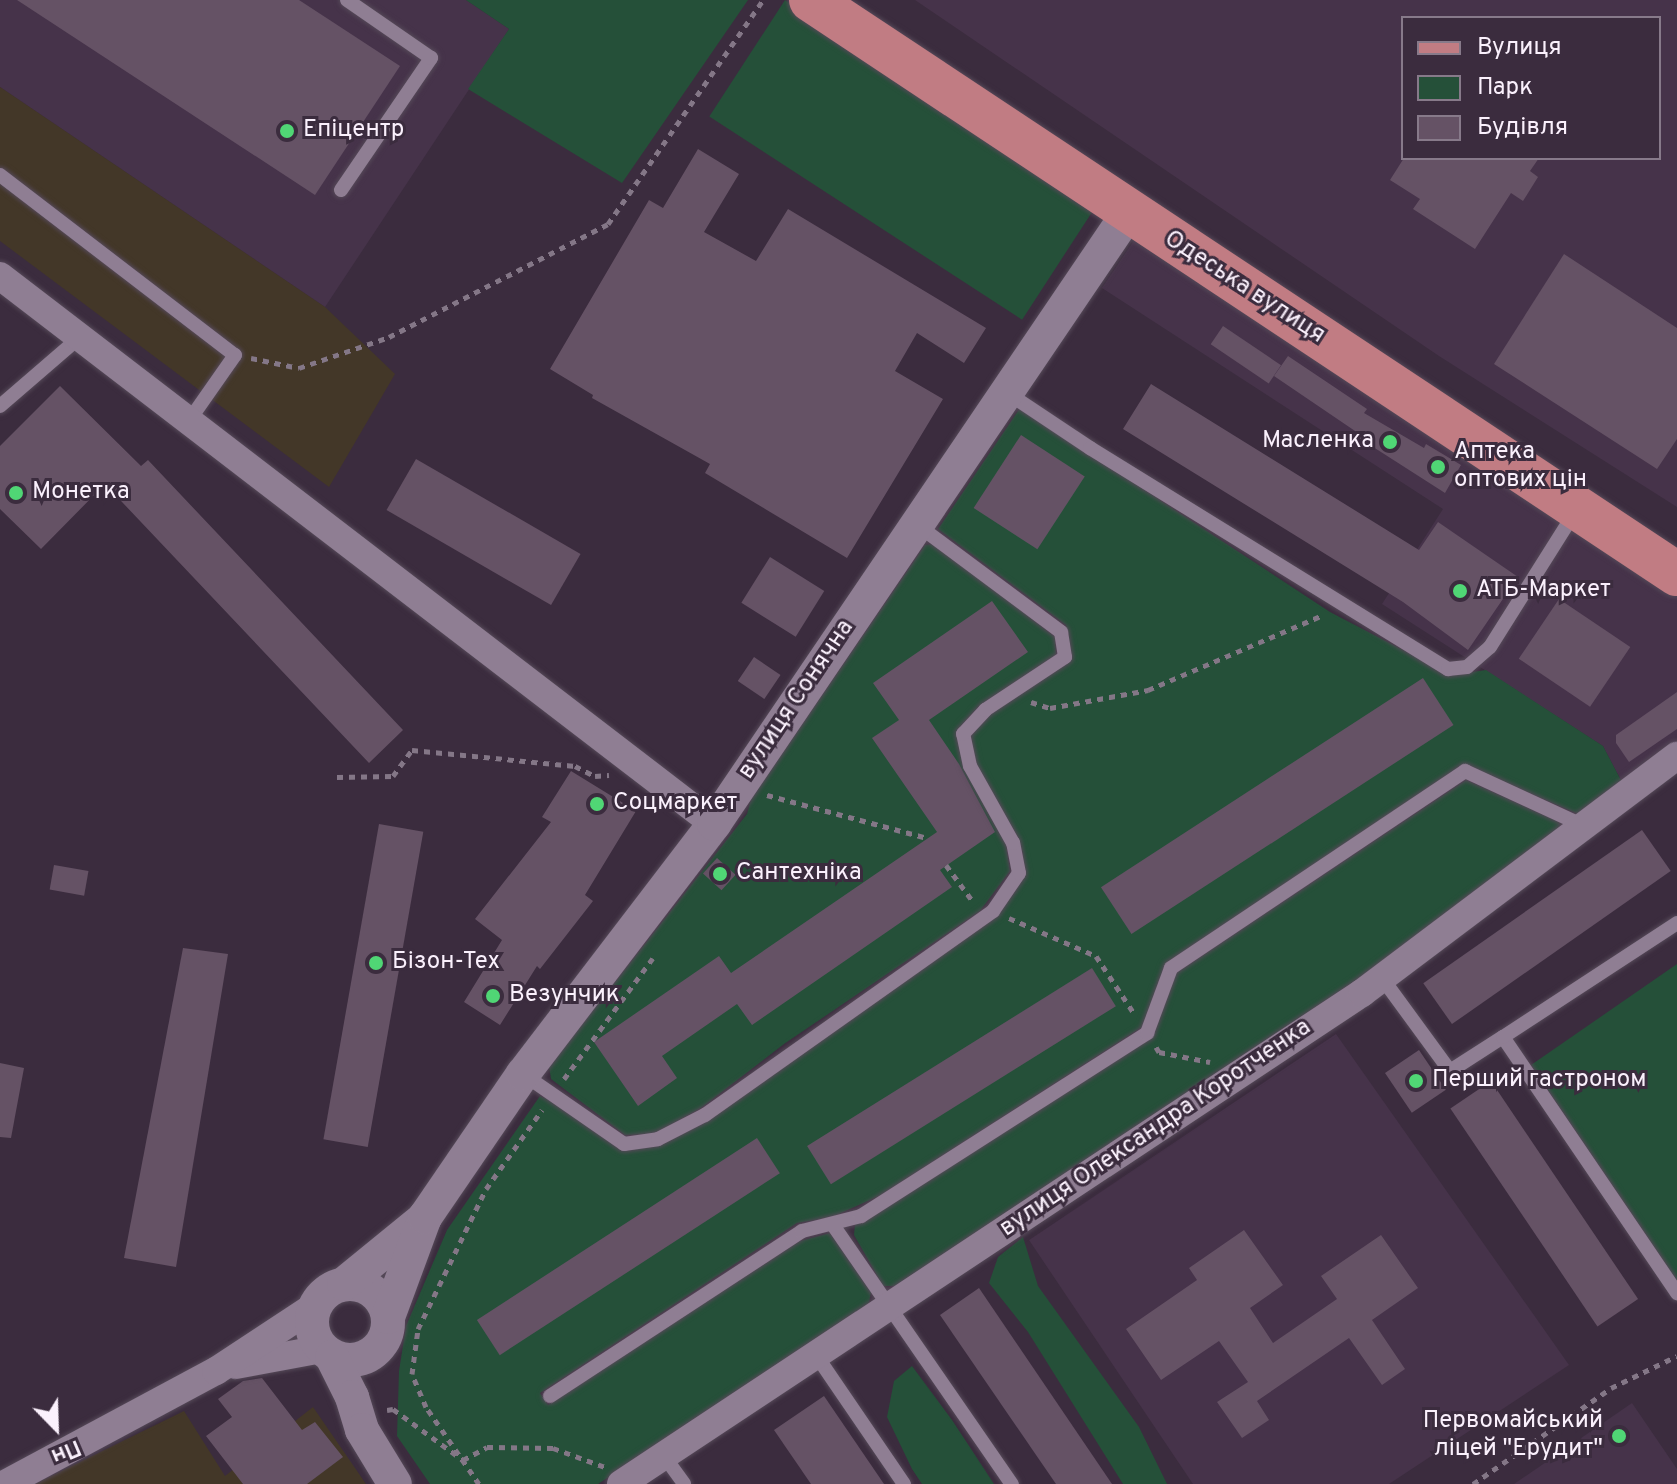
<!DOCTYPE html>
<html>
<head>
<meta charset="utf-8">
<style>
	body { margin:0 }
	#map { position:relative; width:1677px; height:1484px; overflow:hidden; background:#3b2c3e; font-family:Overpass,sans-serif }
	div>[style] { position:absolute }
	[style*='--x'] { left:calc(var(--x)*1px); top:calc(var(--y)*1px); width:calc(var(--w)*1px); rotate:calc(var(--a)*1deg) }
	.built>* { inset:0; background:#46334a }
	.industrial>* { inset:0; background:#433728 }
	.green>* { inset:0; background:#255039; transform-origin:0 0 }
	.building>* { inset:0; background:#655265; transform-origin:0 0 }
	.path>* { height:5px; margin-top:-2.5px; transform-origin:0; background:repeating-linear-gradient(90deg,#847787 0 6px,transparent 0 12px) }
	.roads { filter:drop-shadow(0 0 2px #554958) drop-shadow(0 0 2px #554958) }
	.service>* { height:14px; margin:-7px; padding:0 7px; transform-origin:7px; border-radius:7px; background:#8f7e93 }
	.minor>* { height:28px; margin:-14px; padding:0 14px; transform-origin:14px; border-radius:14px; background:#8f7e93 }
	.tertiary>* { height:34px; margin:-17px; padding:0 17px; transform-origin:17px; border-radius:17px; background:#8f7e93 }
	.tertiary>.ring { margin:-17px; padding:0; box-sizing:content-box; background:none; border:34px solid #8f7e93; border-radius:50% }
	.primary>* { height:44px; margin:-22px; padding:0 22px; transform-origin:22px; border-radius:22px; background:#c17c83 }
	.dots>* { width:22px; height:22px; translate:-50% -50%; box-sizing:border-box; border:4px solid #3b2c3e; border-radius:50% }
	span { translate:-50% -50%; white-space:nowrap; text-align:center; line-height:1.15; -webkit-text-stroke:6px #3b2c3e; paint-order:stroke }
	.poi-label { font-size:24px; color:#faf0fc }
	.left { translate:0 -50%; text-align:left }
	.right { translate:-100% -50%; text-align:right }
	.street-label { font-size:24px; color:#faf0fc }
	.legend { position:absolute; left:1401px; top:16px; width:260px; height:144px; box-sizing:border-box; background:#3b2c3e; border:2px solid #877a8a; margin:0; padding:10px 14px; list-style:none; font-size:24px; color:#faf0fc }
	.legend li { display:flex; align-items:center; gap:16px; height:40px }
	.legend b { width:40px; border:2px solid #877a8a }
	.north { position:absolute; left:16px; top:1388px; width:80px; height:80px; -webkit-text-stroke:6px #3b2c3e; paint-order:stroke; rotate:157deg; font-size:22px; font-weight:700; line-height:32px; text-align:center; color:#faf0fc }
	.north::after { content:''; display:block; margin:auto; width:28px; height:36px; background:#faf0fc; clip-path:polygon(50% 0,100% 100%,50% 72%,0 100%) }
</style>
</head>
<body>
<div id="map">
	<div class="built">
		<div style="clip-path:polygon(0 0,466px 0,509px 29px,325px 307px,0 87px)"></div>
		<div style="clip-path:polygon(evenodd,915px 0,1677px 0,1677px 507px,1439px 356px,915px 0,1403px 18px,1659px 18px,1659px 158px,1403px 158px,1403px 18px)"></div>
		<div style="clip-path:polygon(1137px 236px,1677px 597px,1677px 745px,1624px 786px,1603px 746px,1382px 604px,1443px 509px,1102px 288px)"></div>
		<div style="clip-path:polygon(1336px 1034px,1569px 1365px,1389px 1484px,1193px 1484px,1029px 1240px)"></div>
		<div style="clip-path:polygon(1632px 1403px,1677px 1469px,1677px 1484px,1514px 1484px)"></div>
	</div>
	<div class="industrial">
		<div style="clip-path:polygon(0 87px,325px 307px,395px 374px,329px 487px,0 241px)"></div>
		<div style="clip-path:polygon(313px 1407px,366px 1484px,35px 1484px,184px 1411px,225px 1476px)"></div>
	</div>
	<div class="green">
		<div style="clip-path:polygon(466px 0,748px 0,622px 183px,468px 89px,509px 29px)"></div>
		<div style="left:785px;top:0;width:373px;height:139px;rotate:33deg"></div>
		<div style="clip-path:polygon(1020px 408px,1330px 612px,1451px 675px,1486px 670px,1603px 746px,1624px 786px,1583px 816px,1466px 766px,1165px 966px,1142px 1027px,879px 1196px,832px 1217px,797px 1223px,540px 1393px,548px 1405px,800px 1241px,830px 1233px,871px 1292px,868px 1308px,598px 1484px,430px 1484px,397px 1436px,399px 1371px,406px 1326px,447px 1230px,540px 1096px,564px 1107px,608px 1140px,658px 1144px,703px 1124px,741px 1088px,993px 911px,1019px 873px,1023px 854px,1018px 838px,976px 764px,970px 736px,987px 715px,1069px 661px,1066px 625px,938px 529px)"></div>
		<div style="clip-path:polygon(934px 544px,1055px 637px,1056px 655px,979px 706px,957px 730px,1006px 844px,1010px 871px,980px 911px,784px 1044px,701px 1108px,654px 1134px,625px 1135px,551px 1079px,549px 1066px,747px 814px,751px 799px,925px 545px)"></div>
		<div style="clip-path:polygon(1466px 780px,1559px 822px,1562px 834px,1376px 974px,895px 1286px,883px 1286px,854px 1235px,855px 1224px,1150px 1038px,1175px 974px)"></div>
		<div style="clip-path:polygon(1677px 964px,1677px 1281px,1531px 1065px)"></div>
		<div style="clip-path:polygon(1023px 1237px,1038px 1286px,1139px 1427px,1167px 1484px,1123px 1484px,1028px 1332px,989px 1283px,998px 1257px)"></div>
		<div style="clip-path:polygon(912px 1366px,952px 1420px,994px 1484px,922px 1484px,912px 1469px,887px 1417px,894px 1381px)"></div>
	</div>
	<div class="building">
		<div style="clip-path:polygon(17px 0,299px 0,400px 66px,315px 195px)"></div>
		<div style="clip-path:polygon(698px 149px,739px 174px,704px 232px,756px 261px,788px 209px,986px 328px,964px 363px,917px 333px,895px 371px,943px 399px,847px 558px,705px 473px,710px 464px,592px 398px,593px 395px,550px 369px,649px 200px,663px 208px)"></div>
		<div style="clip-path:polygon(1404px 158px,1539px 158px,1530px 171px,1538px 177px,1523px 201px,1511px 193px,1475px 249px,1413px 209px,1420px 199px,1390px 180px)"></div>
		<div style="clip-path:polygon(1564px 254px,1677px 328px,1677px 439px,1657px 469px,1494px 364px)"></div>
		<div style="left:1223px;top:326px;width:70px;height:22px;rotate:34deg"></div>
		<div style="clip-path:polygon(1288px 356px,1367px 409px,1364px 413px,1424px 448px,1426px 444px,1461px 465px,1445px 493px,1356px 436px,1358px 433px,1274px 376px)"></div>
		<div style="clip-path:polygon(1151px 384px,1419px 550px,1438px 522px,1518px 577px,1468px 650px,1403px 602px,1123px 429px)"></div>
		<div style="clip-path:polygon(60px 386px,141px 466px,148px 460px,403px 730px,369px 763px,105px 484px,41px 549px,0 509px,0 446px)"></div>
		<div style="left:1021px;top:435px;width:76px;height:87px;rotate:33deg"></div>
		<div style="left:416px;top:459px;width:190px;height:59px;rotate:30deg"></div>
		<div style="left:770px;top:557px;width:64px;height:54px;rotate:32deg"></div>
		<div style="left:1559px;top:599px;width:86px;height:72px;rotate:34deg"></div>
		<div style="clip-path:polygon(992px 601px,1028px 652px,929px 720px,959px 764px,995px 832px,940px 870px,952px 887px,752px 1025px,737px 1004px,662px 1056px,677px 1078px,638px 1106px,594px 1042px,719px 956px,731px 973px,937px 832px,872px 738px,899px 720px,873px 683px)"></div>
		<div style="left:754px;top:657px;width:32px;height:29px;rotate:34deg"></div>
		<div style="left:1423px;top:678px;width:56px;height:384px;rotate:57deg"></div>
		<div style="clip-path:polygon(1677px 692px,1677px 729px,1629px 762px,1616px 743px,1616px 735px)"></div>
		<div style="clip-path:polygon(571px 771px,636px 811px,585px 895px,593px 901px,540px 969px,537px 966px,500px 1025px,464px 1002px,502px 940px,475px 919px,551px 822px,542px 817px)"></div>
		<div style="left:379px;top:824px;width:45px;height:320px;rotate:10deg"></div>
		<div style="left:1642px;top:830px;width:50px;height:267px;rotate:55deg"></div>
		<div style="left:717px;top:858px;width:25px;height:21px;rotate:42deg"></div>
		<div style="left:54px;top:865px;width:35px;height:25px;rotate:10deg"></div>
		<div style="clip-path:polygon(183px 948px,228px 954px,176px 1267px,124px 1258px)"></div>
		<div style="left:1092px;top:968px;width:45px;height:336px;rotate:58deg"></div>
		<div style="left:1419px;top:1050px;width:48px;height:41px;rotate:56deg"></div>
		<div style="clip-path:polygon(0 1063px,24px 1068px,11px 1138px,0 1137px)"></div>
		<div style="left:1491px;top:1081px;width:263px;height:49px;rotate:56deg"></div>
		<div style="left:757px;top:1138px;width:42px;height:334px;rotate:57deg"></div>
		<div style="clip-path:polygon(1244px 1230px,1283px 1285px,1250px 1308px,1273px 1343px,1337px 1299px,1321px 1276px,1381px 1235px,1418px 1288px,1372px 1320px,1405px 1369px,1382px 1385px,1349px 1338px,1257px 1401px,1269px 1420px,1242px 1438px,1217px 1402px,1248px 1382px,1219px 1341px,1161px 1380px,1126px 1329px,1197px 1280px,1189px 1268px)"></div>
		<div style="clip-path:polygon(979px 1288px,1112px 1484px,1056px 1484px,940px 1315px)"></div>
		<div style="clip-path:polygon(262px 1378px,302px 1430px,315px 1422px,343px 1457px,307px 1484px,243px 1484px,206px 1436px,232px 1417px,218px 1399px,243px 1381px)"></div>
		<div style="clip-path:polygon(824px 1396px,884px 1484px,811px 1484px,774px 1430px)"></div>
	</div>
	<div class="path">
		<div style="--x:251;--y:358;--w:49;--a:11.8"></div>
		<div style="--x:299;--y:368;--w:95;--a:-19"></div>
		<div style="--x:389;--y:337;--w:246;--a:-27.3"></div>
		<div style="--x:608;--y:224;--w:272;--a:-55.3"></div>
		<div style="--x:1031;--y:702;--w:20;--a:18"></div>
		<div style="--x:1050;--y:708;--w:100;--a:-10.4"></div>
		<div style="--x:1148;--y:690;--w:190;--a:-23.2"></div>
		<div style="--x:337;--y:777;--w:56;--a:-1"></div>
		<div style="--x:393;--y:776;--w:32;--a:-54"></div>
		<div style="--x:412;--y:750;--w:164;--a:5.6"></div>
		<div style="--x:575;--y:766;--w:22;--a:27"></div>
		<div style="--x:595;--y:776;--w:14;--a:-4"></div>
		<div style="--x:767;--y:795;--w:166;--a:15"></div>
		<div style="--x:946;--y:865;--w:47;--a:53.6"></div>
		<div style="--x:1009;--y:918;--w:95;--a:23.6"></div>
		<div style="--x:1096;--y:956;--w:71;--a:56.5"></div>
		<div style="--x:1156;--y:1047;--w:6;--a:59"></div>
		<div style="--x:1159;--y:1052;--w:52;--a:11.1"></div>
		<div style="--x:564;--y:1079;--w:150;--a:-53.7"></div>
		<div style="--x:387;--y:1410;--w:6;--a:-9"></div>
		<div style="--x:393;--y:1409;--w:87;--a:36.1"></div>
		<div style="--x:463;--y:1460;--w:27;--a:-28"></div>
		<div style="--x:487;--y:1447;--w:66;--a:0.9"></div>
		<div style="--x:553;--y:1448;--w:55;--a:20.1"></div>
		<div style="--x:479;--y:1484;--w:93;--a:-124.5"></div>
		<div style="--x:426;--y:1407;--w:36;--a:-113"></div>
		<div style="--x:412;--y:1374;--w:45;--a:-82.4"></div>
		<div style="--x:418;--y:1329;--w:156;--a:-64.1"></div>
		<div style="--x:486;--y:1189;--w:97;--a:-54.7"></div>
		<div style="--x:1473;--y:1484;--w:168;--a:-34.8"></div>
		<div style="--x:1611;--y:1388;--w:73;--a:-25.9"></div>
	</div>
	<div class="roads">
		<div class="service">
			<div style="--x:0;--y:175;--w:296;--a:37.5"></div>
			<div style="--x:235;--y:355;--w:82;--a:125"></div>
			<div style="--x:341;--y:190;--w:160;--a:-55.7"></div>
			<div style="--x:431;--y:58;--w:102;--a:-145.4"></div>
			<div style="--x:1006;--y:392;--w:101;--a:33.7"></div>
			<div style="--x:1090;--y:448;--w:421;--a:31.7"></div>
			<div style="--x:1448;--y:669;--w:19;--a:-6"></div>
			<div style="--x:1467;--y:667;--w:30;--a:-41"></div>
			<div style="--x:1490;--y:647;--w:160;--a:-57.8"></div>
			<div style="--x:0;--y:406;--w:106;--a:-40.8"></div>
			<div style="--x:1382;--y:978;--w:115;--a:53.8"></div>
			<div style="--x:1450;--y:1071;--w:63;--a:-32.7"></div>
			<div style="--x:1503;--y:1037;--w:310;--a:55.8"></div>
			<div style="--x:1503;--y:1037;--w:208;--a:-33.2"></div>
			<div style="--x:523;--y:1074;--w:123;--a:34.7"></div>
			<div style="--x:624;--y:1144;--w:34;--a:-8"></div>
			<div style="--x:658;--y:1139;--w:53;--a:-27.1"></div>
			<div style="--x:705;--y:1115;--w:353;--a:-35.3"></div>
			<div style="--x:993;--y:911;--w:46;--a:-55.6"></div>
			<div style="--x:1019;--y:873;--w:31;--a:-101"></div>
			<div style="--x:1013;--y:843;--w:88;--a:-119.2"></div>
			<div style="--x:970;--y:766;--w:33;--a:-102"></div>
			<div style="--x:963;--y:734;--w:33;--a:-47"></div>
			<div style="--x:985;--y:710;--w:96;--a:-33.5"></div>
			<div style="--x:1065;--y:657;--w:25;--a:-99"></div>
			<div style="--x:1061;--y:632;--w:181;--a:-143.3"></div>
			<div style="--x:833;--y:1225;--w:315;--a:55.4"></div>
			<div style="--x:816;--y:1355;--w:156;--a:55.7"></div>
			<div style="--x:550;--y:1396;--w:301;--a:-33.2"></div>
			<div style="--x:802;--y:1231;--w:61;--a:-14.3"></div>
			<div style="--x:861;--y:1216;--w:340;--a:-32.6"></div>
			<div style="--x:1147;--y:1033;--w:69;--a:-69.7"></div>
			<div style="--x:1171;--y:968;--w:354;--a:-33.8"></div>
			<div style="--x:1465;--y:771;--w:131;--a:24.8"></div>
			<div style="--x:664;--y:1456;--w:34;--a:54"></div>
		</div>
		<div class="minor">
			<div style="--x:0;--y:276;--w:900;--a:37.51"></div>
			<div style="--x:236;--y:1365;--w:87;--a:-10.5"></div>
			<div style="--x:5;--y:1484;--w:239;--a:-28.2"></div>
			<div style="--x:216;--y:1371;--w:120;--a:-33.4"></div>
			<div style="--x:621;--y:1484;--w:889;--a:-33.53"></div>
			<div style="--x:1362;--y:993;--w:394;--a:-37"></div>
		</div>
		<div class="tertiary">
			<div class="ring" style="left:312px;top:1284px;width:42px;height:42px"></div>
			<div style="--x:344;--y:1284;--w:104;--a:-39.2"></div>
			<div style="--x:388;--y:1317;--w:107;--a:-69.7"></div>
			<div style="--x:425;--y:1217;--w:173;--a:-55.6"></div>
			<div style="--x:523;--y:1074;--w:315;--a:-52.6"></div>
			<div style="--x:714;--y:824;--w:739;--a:-55.86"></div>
			<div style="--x:332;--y:1357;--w:45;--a:63.4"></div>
			<div style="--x:352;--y:1397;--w:34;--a:73"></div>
			<div style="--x:362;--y:1430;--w:63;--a:58.6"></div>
		</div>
		<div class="primary">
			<div style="--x:811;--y:0;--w:1039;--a:33.54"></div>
		</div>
	</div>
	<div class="dots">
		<div style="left:287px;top:131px;background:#50d675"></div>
		<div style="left:1390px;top:442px;background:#50d675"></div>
		<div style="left:1438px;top:467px;background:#50d675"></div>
		<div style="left:16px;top:493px;background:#50d675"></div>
		<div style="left:1460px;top:591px;background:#50d675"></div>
		<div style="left:597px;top:804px;background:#50d675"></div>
		<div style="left:720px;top:874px;background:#50d675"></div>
		<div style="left:376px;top:963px;background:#50d675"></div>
		<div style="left:493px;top:996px;background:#50d675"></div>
		<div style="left:1416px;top:1081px;background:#50d675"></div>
		<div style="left:1619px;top:1436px;background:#50d675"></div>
	</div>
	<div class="poi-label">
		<span class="left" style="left:303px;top:131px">Епіцентр</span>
		<span class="right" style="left:1374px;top:442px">Масленка</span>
		<span class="left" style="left:1454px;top:467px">Аптека<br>оптових цін</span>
		<span class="left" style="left:32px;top:493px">Монетка</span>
		<span class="left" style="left:1476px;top:591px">АТБ-Маркет</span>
		<span class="left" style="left:613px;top:804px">Соцмаркет</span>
		<span class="left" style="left:736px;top:874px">Сантехніка</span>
		<span class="left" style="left:392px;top:963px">Бізон-Тех</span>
		<span class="left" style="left:509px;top:996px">Везунчик</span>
		<span class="left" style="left:1432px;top:1081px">Перший гастроном</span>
		<span class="right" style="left:1603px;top:1436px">Первомайський<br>ліцей "Ерудит"</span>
	</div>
	<div class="street-label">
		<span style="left:1244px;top:288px;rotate:33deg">Одеська вулиця</span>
		<span style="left:797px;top:700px;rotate:-56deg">вулиця Сонячна</span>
		<span style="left:1156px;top:1129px;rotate:-34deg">вулиця Олександра Коротченка</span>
	</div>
	<ul class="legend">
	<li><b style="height:10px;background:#c17c83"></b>Вулиця</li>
	<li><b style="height:22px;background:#255039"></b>Парк</li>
	<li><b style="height:22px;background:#655265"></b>Будівля</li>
	</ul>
	<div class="north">Пн</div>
</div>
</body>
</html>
